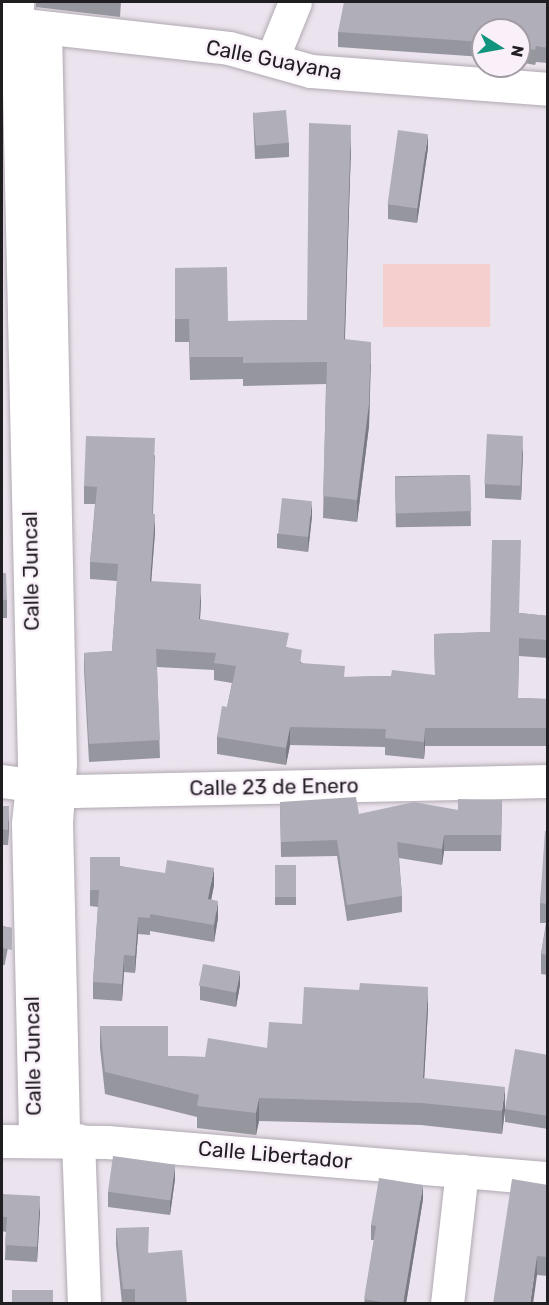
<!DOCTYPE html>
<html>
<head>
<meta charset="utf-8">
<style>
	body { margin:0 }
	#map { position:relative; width:549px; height:1305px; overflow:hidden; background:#ebe3ed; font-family:Rubik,sans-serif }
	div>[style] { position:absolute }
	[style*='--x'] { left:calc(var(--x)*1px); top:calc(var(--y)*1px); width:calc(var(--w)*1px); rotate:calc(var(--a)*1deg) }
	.green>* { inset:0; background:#f4cfce; transform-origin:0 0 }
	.roads { filter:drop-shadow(0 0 2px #b1a9b2) drop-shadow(0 0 2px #b1a9b2) }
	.minor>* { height:33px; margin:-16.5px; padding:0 16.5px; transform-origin:16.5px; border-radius:16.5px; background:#fff }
	.wall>* { inset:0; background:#96969f; transform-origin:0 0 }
	.shaded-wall>* { inset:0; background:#7a7a82 }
	.building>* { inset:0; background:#afaeb9; transform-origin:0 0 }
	span { translate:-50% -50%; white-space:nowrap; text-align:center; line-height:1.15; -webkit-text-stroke:5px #f9f0fa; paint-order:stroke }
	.street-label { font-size:21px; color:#211e22 }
	.frame { position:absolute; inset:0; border:3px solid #211e22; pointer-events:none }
	.north { position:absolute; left:471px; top:18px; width:60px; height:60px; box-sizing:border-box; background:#f9f0fa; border:2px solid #a39ca4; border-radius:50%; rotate:101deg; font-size:16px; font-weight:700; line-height:24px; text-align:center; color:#211e22 }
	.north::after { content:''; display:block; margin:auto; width:21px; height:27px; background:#11947d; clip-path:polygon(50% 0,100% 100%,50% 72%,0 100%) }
</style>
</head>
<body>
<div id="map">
	<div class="green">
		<div style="left:383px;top:264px;width:107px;height:63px"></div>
	</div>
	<div class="roads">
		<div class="minor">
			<div style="--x:17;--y:2;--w:763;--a:88.72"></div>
			<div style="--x:34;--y:765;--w:58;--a:95.9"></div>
			<div style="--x:28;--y:823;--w:316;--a:88.7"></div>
			<div style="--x:24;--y:25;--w:206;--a:6.4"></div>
			<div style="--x:229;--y:48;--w:85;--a:15.7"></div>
			<div style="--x:311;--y:71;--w:238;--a:4.3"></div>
			<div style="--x:45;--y:28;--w:736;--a:88.83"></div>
			<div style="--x:60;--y:764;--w:58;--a:93.9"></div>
			<div style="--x:56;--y:822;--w:317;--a:88.7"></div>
			<div style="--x:272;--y:59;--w:61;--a:-68"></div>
			<div style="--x:2;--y:781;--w:72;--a:8"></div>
			<div style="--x:73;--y:791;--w:475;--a:-1.2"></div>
			<div style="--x:78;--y:1140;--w:164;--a:87.9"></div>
			<div style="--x:2;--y:1141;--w:105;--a:0.5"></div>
			<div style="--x:107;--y:1142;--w:442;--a:4.7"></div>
			<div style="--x:447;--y:1304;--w:134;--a:-83.6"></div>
		</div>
	</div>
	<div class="wall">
		<div style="clip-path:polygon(36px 2px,121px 2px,120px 17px,36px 7px)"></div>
		<div style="clip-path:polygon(548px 2px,548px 63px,536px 62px,535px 65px,519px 62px,519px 30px,483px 30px,483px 57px,338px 47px,338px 32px)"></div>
		<div style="clip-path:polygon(253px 112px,289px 143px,289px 157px,255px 159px)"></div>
		<div style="clip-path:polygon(351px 147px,345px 339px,371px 364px,369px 426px,357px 522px,323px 518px,326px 384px,243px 386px,243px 379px,190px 380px,189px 342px,175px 342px,175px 268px,228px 321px,307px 320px)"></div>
		<div style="clip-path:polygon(428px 148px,417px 223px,388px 219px,388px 204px)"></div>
		<div style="clip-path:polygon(523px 451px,521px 500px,485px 498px,485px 484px)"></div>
		<div style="clip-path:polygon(155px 455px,153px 514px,155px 532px,151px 581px,201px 601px,200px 619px,289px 648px,302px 663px,345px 677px,435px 675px,434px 634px,490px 632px,520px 613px,548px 616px,548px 658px,519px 656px,518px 698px,548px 699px,548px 746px,425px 746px,424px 759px,385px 755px,385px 747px,290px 745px,286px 765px,217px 754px,217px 737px,227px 707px,232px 683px,214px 680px,214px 670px,157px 667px,160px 758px,89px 762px,84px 670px,84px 653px,112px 651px,117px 581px,90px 579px,90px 562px,95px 504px,84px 504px,84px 486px)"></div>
		<div style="left:470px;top:475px;width:51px;height:75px;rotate:89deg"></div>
		<div style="clip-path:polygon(312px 516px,308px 552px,277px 548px,277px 534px)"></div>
		<div style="clip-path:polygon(2px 573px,7px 600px,7px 618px,2px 618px)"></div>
		<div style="clip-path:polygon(502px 800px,501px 851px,444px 851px,442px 865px,399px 858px,402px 896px,402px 912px,347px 921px,337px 856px,281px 857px,280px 802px,359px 814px,458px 810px)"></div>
		<div style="clip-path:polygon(2px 806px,9px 822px,8px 845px,2px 845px)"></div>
		<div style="clip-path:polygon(548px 831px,548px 975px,541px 974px,541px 954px,546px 923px,540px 923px,540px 903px)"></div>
		<div style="clip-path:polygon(90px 857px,120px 866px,214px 885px,211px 900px,218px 918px,214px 942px,150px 931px,150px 935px,138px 934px,135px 973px,124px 972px,122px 1001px,93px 999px,93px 982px,98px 907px,90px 906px)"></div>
		<div style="left:275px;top:865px;width:21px;height:40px"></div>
		<div style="left:2px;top:926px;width:10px;height:38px;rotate:11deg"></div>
		<div style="clip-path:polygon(240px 985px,236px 1007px,200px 1000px,200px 986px)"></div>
		<div style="clip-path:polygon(428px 1009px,424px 1079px,505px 1110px,502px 1134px,421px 1125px,259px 1121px,256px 1135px,197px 1128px,197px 1117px,105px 1094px,100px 1048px,100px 1026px,168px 1056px,205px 1057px,267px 1048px,302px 1024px)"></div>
		<div style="clip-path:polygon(548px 1055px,548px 1129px,505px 1122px,505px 1109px)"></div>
		<div style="clip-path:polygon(175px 1179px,170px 1215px,108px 1207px,108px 1192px)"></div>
		<div style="clip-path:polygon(548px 1185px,548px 1276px,537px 1275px,493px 1304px)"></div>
		<div style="clip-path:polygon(2px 1194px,40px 1211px,37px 1262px,5px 1260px,6px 1232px,2px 1231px)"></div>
		<div style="clip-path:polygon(423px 1199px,406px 1304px,364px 1304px,374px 1240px,371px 1240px,371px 1225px)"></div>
		<div style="clip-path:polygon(116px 1228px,149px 1253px,187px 1304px,122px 1304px,116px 1245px)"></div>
	</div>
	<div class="shaded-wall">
		<div style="clip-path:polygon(351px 125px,351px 147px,344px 362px,344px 339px)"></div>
		<div style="clip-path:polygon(428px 134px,428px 148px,417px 223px,417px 209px)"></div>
		<div style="clip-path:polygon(371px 342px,369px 426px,357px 522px,357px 500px)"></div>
		<div style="clip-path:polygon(523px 436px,523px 451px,521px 500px,521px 486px)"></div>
		<div style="clip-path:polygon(312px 501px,312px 516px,308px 552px,308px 538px)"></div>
		<div style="clip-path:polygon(155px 514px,155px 532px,150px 598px,150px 581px)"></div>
		<div style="clip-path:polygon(201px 584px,201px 601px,199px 636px,199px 619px)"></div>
		<div style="clip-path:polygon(290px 727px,290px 745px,286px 765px,286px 748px)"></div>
		<div style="clip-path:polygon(425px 728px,425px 746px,424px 759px,424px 742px)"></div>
		<div style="clip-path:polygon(9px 806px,9px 822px,8px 845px,8px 830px)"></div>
		<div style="clip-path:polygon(444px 835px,444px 851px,442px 865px,442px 849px)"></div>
		<div style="clip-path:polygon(214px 868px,214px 885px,208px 916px,208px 899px)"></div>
		<div style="clip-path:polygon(218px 901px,218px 918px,214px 942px,214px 925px)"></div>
		<div style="clip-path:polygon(138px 917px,138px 934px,135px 973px,135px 956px)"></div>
		<div style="clip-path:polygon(124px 955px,124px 972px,122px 1001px,122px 984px)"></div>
		<div style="clip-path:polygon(240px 971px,240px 985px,236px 1007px,236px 993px)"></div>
		<div style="clip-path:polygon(428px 987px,428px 1009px,423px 1101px,423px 1078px)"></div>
		<div style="clip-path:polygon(505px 1087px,505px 1110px,502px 1134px,502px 1111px)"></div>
		<div style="clip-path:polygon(259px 1098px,259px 1121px,256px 1135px,256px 1113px)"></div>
		<div style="clip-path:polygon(175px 1165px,175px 1179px,170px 1215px,170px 1201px)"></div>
		<div style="clip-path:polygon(423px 1185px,423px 1199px,406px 1304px,403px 1304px)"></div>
		<div style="clip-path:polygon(40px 1196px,40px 1211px,37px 1262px,37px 1247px)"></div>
		<div style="clip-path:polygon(537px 1256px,537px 1275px,533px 1304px,530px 1304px)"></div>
	</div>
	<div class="building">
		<div style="clip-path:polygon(344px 2px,548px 2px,548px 48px,536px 46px,535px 50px,519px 47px,519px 30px,483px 30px,483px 42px,338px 32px)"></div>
		<div style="left:286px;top:110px;width:33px;height:33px;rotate:85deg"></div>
		<div style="clip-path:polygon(309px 123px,351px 125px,344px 339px,371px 342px,369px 404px,357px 500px,323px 496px,327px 362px,243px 363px,243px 357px,190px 357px,189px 319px,175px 319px,175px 268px,227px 267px,228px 321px,307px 320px)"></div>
		<div style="left:398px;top:130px;width:30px;height:75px;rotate:8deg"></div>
		<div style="left:487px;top:434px;width:36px;height:50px;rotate:3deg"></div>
		<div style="clip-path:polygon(86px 436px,155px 438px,152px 514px,155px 514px,150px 581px,201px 584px,199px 619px,289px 633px,286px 647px,302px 650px,300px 663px,345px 666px,344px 677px,391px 676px,392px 670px,435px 675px,434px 634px,490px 632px,492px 540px,521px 540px,519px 613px,548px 616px,548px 640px,519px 638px,518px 698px,548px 699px,548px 728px,425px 728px,424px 742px,385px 738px,386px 729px,290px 727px,286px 748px,217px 737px,222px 706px,227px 707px,236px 666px,214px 663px,216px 653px,156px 649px,160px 740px,89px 744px,84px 653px,112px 651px,118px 564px,90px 562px,97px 487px,84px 486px)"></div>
		<div style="left:470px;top:475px;width:36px;height:75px;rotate:88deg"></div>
		<div style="left:282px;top:498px;width:30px;height:36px;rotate:6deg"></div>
		<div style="clip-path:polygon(2px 573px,6px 573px,7px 600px,2px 600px)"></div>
		<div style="clip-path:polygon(356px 797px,359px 814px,414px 802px,458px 810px,458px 799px,502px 800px,501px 835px,444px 835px,442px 849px,397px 842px,402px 896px,347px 905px,337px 840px,281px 842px,280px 802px)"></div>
		<div style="clip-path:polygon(2px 806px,9px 806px,8px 830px,2px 829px)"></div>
		<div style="clip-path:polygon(545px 831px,548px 831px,548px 904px,540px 903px)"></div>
		<div style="clip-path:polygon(90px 857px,120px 857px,120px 866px,165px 873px,167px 860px,214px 868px,208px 899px,218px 901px,214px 925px,150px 914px,150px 918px,138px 917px,135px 956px,124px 955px,122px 984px,93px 982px,99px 890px,90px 890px)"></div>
		<div style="left:275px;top:865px;width:21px;height:32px"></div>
		<div style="clip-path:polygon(548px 915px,548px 955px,541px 954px)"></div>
		<div style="clip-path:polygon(2px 926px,12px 928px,12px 950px,2px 948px)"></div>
		<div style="left:203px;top:964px;width:38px;height:22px;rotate:11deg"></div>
		<div style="clip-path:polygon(360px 983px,428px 987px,423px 1078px,505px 1087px,502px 1111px,421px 1103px,259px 1098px,256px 1113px,197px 1106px,199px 1095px,105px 1072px,100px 1026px,168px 1026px,168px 1056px,205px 1057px,208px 1038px,267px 1048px,269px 1022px,302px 1024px,304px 987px,359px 990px)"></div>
		<div style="clip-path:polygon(515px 1049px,548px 1055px,548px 1116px,505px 1109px)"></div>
		<div style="left:113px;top:1156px;width:63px;height:36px;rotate:8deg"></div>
		<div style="clip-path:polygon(379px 1178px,423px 1185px,403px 1304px,391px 1304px,364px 1299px,376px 1226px,371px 1225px)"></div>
		<div style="clip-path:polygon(512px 1179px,548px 1185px,548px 1257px,537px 1256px,530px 1304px,493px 1304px)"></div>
		<div style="clip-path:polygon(2px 1194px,40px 1196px,37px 1247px,5px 1245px,7px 1217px,2px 1217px)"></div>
		<div style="clip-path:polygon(149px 1227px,148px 1253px,182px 1250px,187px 1304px,135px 1304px,135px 1289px,123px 1289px,116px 1228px)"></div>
		<div style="left:12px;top:1290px;width:41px;height:14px"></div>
	</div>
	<div class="street-label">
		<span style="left:274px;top:60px;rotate:11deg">Calle Guayana</span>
		<span style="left:31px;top:571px;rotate:-91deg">Calle Juncal</span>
		<span style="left:274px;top:787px;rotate:-1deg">Calle 23 de Enero</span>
		<span style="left:33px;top:1056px;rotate:-91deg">Calle Juncal</span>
		<span style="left:275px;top:1155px;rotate:5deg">Calle Libertador</span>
	</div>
	<div class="frame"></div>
	<div class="north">N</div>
</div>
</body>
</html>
